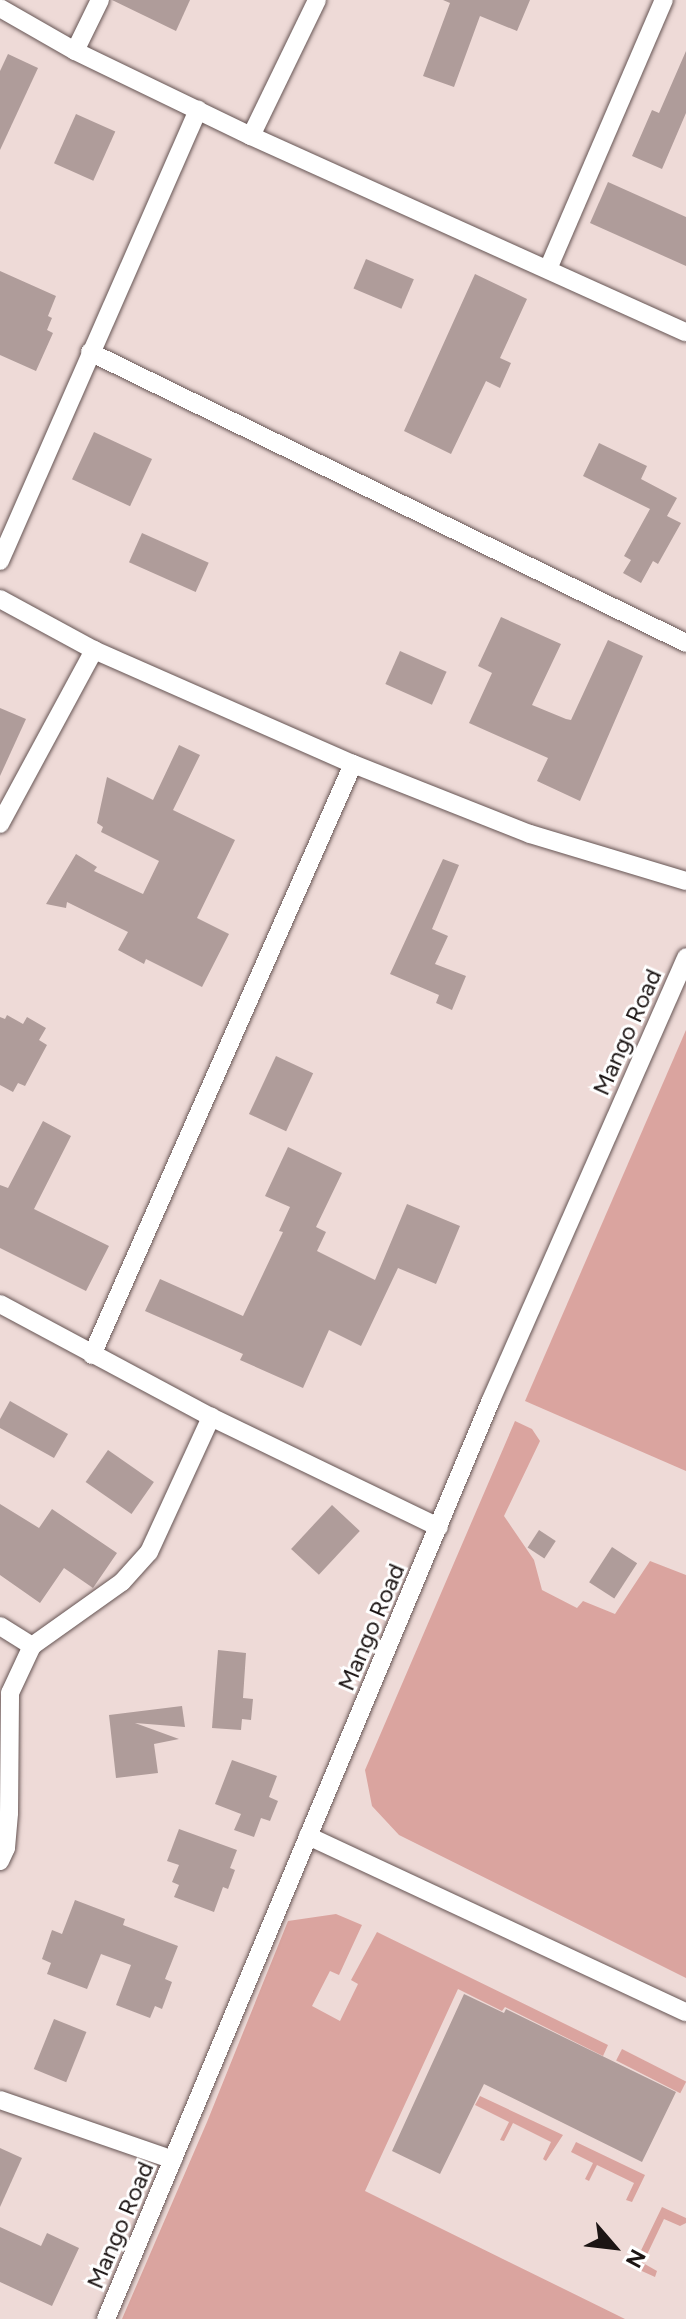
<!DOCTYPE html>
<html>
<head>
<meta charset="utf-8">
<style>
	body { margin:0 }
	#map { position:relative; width:686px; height:2319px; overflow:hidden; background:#eedad7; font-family:Figtree,sans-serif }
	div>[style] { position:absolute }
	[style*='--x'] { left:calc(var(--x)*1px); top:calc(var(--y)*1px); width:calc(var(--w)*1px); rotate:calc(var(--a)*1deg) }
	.green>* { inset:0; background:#daa49f; transform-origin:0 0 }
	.building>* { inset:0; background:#af9c9a; transform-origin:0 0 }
	.roads { filter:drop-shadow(0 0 2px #665554) drop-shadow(0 0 2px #665554) }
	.minor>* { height:18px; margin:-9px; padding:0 9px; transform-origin:9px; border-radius:9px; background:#fff }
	span { translate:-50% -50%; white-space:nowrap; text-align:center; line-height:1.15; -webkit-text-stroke:6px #fff; paint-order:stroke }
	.street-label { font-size:24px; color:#1c1514 }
	.north { position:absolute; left:574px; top:2207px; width:80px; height:80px; -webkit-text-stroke:6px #fff; paint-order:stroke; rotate:118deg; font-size:22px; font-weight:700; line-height:32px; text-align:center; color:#1c1514 }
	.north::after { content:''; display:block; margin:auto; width:28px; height:36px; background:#1c1514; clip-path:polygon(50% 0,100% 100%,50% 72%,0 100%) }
</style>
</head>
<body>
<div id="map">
	<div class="green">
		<div style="clip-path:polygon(686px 1030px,686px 1471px,525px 1401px)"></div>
		<div style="clip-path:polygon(515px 1421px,532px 1429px,540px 1441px,504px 1516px,534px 1560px,542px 1590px,577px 1608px,583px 1601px,615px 1614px,650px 1561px,686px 1575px,686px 1978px,399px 1835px,372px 1806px,365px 1770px)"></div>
		<div style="clip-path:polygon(336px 1914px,362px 1925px,339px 1975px,330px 1971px,312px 2006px,340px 2021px,358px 1984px,351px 1980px,377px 1932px,608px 2045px,603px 2056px,505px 2007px,502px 2011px,458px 1989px,365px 2191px,625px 2319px,122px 2319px,207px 2122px,288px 1921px)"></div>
		<div style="left:622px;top:2049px;width:72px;height:13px;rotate:27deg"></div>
		<div style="clip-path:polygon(480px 2096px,563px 2135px,546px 2161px,543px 2159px,551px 2142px,513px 2123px,504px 2141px,500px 2140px,509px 2122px,475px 2105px)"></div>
		<div style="clip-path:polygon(576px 2142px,645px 2175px,632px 2202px,626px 2200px,634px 2183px,597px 2165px,589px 2181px,585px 2179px,593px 2163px,571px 2152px)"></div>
		<div style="clip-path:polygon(662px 2207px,686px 2218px,686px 2223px,680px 2226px,664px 2219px,643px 2263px,657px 2271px,655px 2277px,633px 2267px)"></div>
	</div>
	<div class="building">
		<div style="clip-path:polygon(112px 0,190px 0,176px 31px)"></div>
		<div style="clip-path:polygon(443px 0,530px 0,517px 31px,480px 16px,454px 87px,423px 76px,450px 3px)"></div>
		<div style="clip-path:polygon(686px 51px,686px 113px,662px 169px,632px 156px,652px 110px,659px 113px)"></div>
		<div style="clip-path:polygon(8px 54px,38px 68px,0 150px,0 71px)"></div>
		<div style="left:76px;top:114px;width:43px;height:54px;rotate:24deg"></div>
		<div style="clip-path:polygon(608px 182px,686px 217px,686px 266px,590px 223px)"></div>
		<div style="left:366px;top:259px;width:52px;height:32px;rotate:23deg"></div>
		<div style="clip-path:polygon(0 271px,56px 296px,48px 316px,52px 318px,47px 330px,53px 333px,36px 371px,0 355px)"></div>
		<div style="clip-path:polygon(475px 274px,527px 299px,500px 358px,511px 363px,500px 388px,486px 381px,451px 454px,404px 431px)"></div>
		<div style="left:94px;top:432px;width:64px;height:52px;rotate:25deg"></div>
		<div style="clip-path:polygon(599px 443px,647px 466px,641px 479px,677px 498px,667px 516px,681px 523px,658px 564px,653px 561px,641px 583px,623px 573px,631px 560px,624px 556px,650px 509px,583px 476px)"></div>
		<div style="left:142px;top:533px;width:73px;height:32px;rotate:24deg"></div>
		<div style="clip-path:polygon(501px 617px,561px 644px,532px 705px,566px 719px,571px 720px,608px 640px,643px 656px,580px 801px,537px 781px,548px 758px,469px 723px,492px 673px,478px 666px)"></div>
		<div style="left:400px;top:651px;width:51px;height:36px;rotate:24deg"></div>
		<div style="clip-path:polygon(0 708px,26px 719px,0 776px)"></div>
		<div style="clip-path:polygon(179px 745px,200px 755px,173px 810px,235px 840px,197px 918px,229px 934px,202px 987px,146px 959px,144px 964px,118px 950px,128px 932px,67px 902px,66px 908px,46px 904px,76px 854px,97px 867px,94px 871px,143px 894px,159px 861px,101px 832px,103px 827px,97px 823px,107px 777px,153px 800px)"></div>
		<div style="clip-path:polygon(443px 859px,459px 865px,432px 929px,448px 936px,435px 964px,466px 976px,452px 1010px,436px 1003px,439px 995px,390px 974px)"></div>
		<div style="clip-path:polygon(7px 1015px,23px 1024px,27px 1017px,46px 1028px,39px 1040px,47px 1045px,25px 1086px,18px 1083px,13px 1092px,0 1085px,0 1017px,5px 1019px)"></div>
		<div style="left:276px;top:1056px;width:41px;height:64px;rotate:25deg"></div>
		<div style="clip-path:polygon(43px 1121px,71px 1136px,34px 1209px,109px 1246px,86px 1291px,0 1248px,0 1185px,8px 1188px)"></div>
		<div style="clip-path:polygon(288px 1147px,342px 1173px,316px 1227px,326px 1232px,317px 1251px,375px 1280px,407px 1204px,460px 1226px,436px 1284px,398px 1268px,361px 1346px,329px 1330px,303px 1388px,240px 1360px,243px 1354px,145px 1311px,160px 1279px,243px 1316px,283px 1232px,279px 1231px,290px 1207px,265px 1196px)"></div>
		<div style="clip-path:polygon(10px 1401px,68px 1434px,54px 1458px,0 1428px,0 1419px)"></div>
		<div style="left:108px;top:1450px;width:56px;height:39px;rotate:35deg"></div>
		<div style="clip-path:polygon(0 1504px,39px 1528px,52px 1509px,117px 1553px,93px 1588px,64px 1568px,40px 1603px,0 1575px)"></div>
		<div style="left:332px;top:1505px;width:38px;height:60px;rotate:43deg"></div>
		<div style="left:539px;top:1530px;width:20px;height:21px;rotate:33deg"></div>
		<div style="left:612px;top:1547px;width:30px;height:42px;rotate:33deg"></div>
		<div style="clip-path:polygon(218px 1650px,246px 1653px,243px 1698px,253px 1699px,251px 1720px,242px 1719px,241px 1730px,212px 1728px)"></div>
		<div style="clip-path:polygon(182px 1706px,185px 1727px,135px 1723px,179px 1739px,154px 1744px,158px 1773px,116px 1778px,109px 1715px)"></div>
		<div style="clip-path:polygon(232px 1760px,277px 1776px,269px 1797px,278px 1801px,270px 1821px,261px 1818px,254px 1837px,234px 1830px,241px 1814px,215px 1804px)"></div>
		<div style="clip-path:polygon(179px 1829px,237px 1850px,230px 1868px,235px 1870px,228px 1889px,223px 1887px,214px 1912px,174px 1897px,179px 1885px,172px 1882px,179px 1865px,167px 1861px)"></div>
		<div style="clip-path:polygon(75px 1900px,125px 1919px,123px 1925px,178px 1946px,165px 1979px,172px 1982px,162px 2009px,155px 2006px,150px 2018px,116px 2005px,131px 1965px,101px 1954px,87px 1989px,47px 1974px,51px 1963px,42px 1959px,52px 1930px,62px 1934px)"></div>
		<div style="clip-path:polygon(464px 1994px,504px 2013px,506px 2009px,676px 2092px,642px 2162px,484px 2084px,440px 2174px,392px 2151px)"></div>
		<div style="left:54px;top:2019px;width:35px;height:54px;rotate:22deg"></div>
		<div style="clip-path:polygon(0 2148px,22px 2158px,0 2207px)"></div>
		<div style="clip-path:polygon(0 2227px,41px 2246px,47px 2233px,79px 2248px,52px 2306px,0 2282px)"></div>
	</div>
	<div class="roads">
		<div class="minor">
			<div style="--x:0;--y:8;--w:86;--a:29.8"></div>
			<div style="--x:75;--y:51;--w:195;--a:25.8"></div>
			<div style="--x:251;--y:136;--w:477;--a:24.3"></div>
			<div style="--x:75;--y:51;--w:57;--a:-63.9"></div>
			<div style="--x:251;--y:136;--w:151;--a:-64.1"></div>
			<div style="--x:548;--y:269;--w:293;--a:-66.7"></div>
			<div style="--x:90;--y:352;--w:663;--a:26.02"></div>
			<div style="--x:0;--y:561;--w:493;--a:-66.3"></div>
			<div style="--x:0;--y:599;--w:107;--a:28.5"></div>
			<div style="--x:94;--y:650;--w:283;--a:23.8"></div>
			<div style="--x:353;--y:764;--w:190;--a:21.6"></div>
			<div style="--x:530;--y:834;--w:163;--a:16.8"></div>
			<div style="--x:0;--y:824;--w:198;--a:-61.6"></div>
			<div style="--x:0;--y:1304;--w:239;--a:28.2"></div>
			<div style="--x:211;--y:1417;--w:253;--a:25.8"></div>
			<div style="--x:92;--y:1355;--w:646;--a:-66.17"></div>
			<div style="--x:0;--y:1626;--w:38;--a:32"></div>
			<div style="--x:308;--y:1836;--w:417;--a:25"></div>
			<div style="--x:0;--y:1861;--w:14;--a:-65"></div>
			<div style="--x:6;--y:1848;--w:35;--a:-85"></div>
			<div style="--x:9;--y:1813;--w:120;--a:-89.5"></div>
			<div style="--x:10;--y:1693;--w:52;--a:-64.9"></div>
			<div style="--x:32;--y:1646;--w:110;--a:-35.4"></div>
			<div style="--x:122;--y:1582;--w:40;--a:-48"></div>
			<div style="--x:149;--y:1552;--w:149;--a:-65.3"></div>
			<div style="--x:0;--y:2100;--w:183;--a:19.1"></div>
			<div style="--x:106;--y:2319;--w:996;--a:-67.27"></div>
			<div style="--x:491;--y:1400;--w:484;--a:-66.2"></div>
		</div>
	</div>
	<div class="street-label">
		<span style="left:627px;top:1032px;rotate:-66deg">Mango Road</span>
		<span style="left:371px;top:1627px;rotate:-67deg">Mango Road</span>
		<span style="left:120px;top:2225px;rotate:-67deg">Mango Road</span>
	</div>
	<div class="north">N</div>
</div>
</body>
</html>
